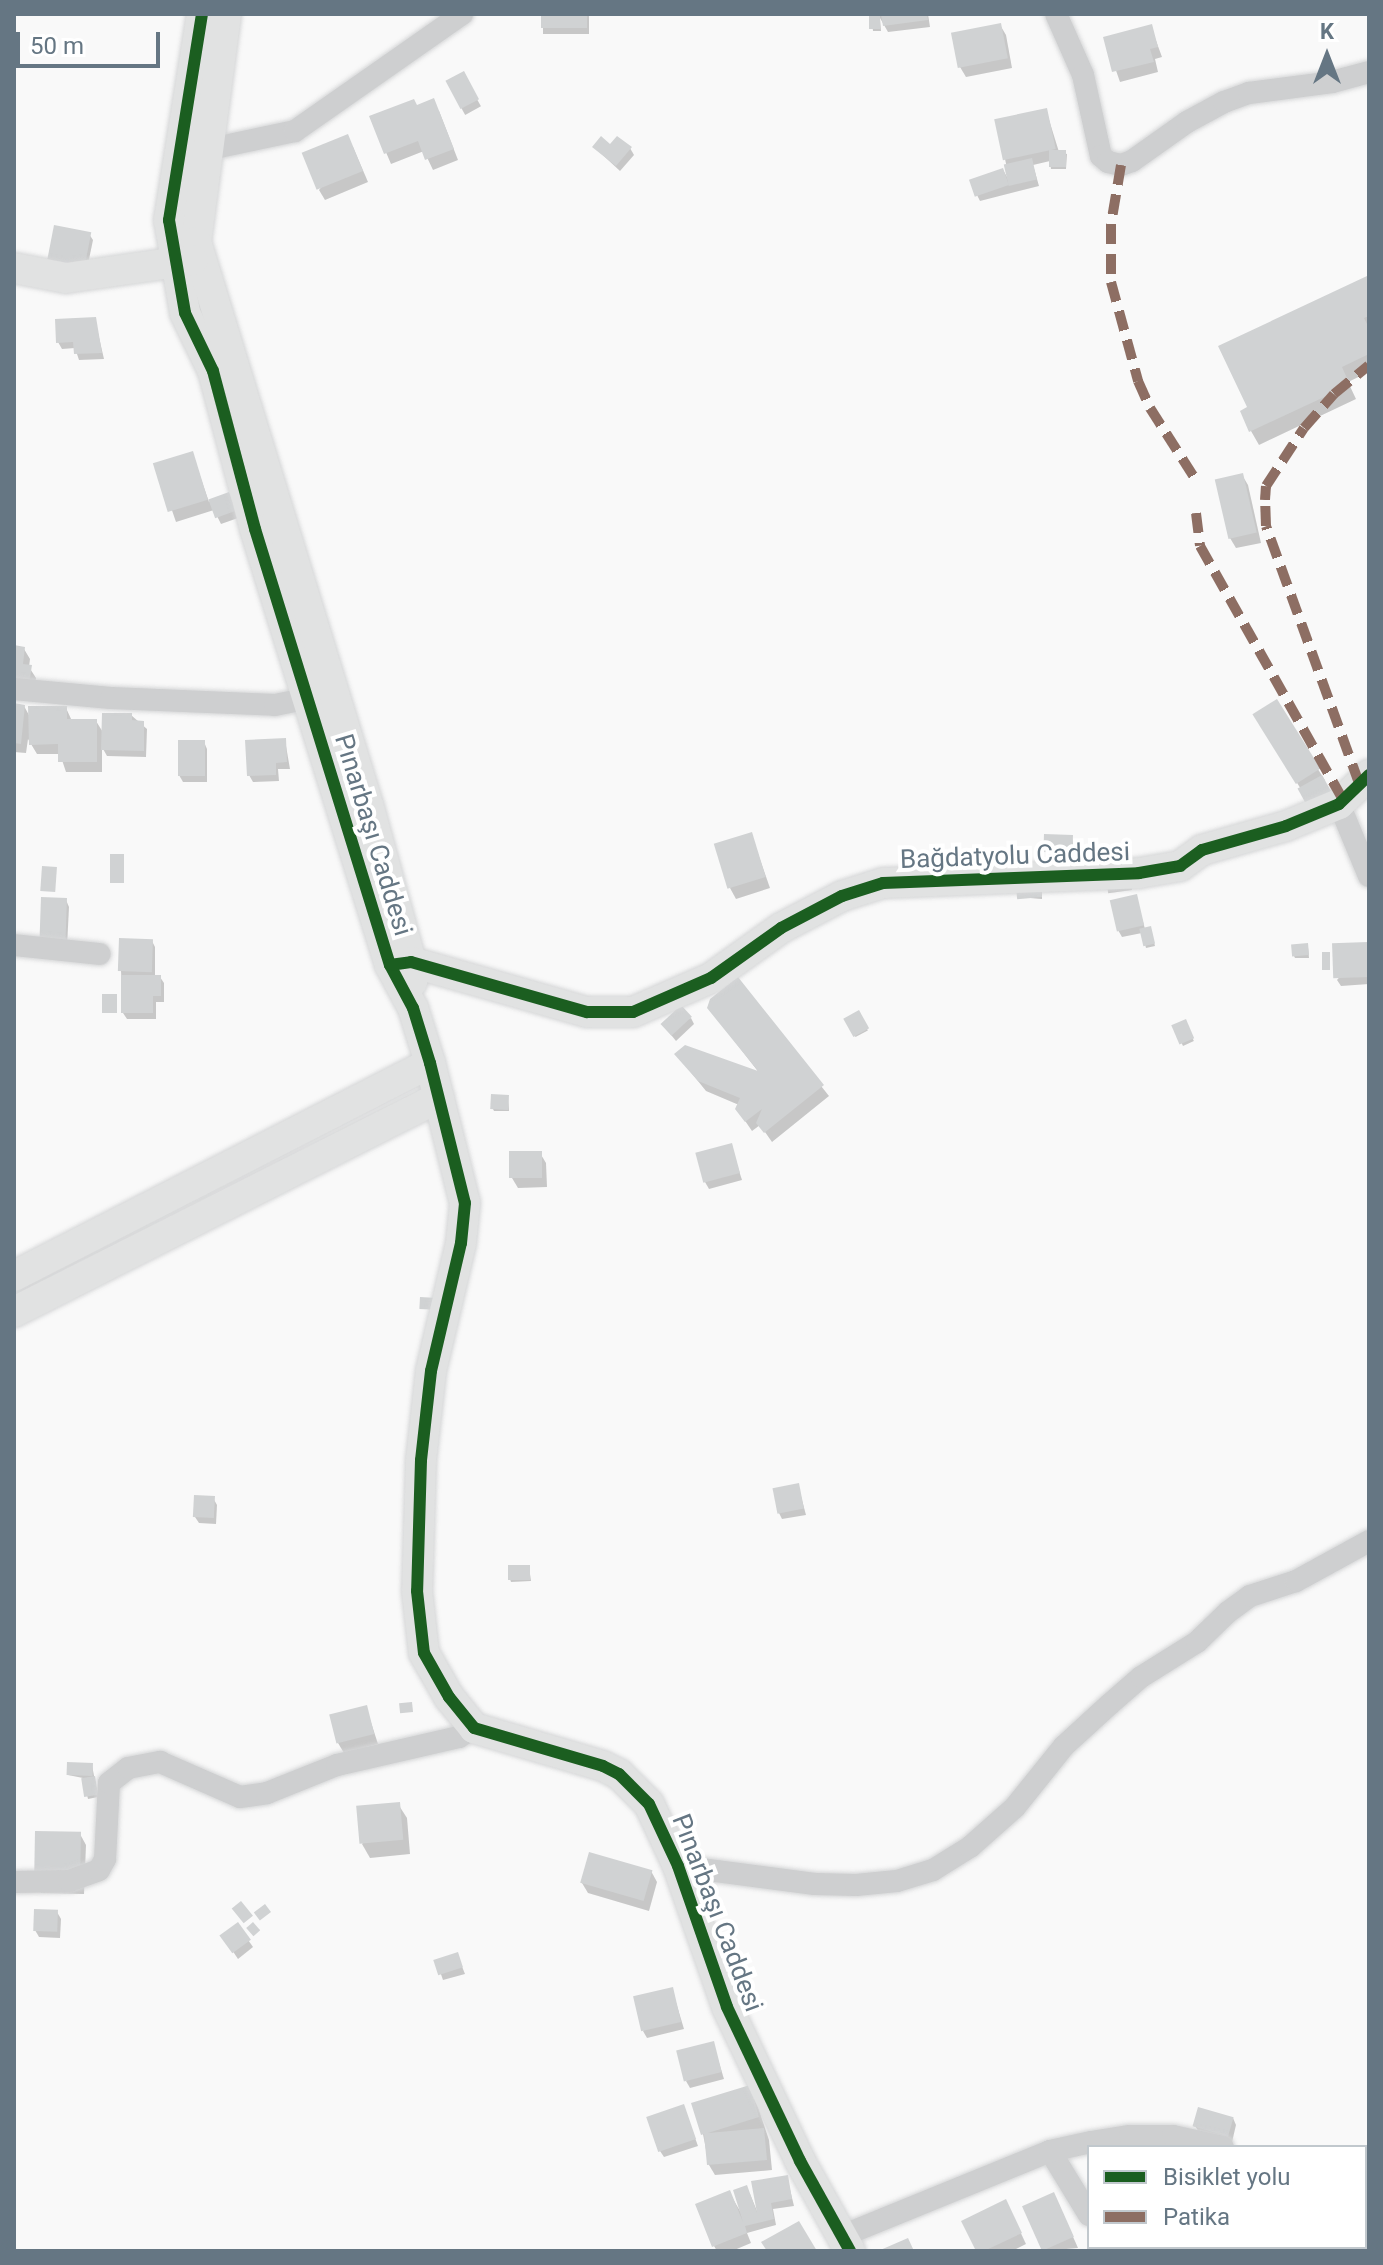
<!DOCTYPE html>
<html>
<head>
<meta charset="utf-8">
<style>
	body { margin:0 }
	#map { position:relative; width:1383px; height:2265px; overflow:hidden; background:#f9f9f9; font-family:Roboto,sans-serif }
	div>[style] { position:absolute }
	[style*='--x'] { left:calc(var(--x)*1px); top:calc(var(--y)*1px); width:calc(var(--w)*1px); rotate:calc(var(--a)*1deg) }
	.shadow>* { inset:0; background:#0003; transform-origin:0 0 }
	.building>* { inset:0; background:#d0d2d3; transform-origin:0 0 }
	.roads { filter:drop-shadow(0 0 2px #d5d6d7) drop-shadow(0 0 2px #d5d6d7) }
	.street>* { height:22px; margin:-11px; padding:0 11px; transform-origin:11px; border-radius:11px; background:#cecfd0 }
	.secondary>* { height:30px; margin:-15px; padding:0 15px; transform-origin:15px; border-radius:15px; background:#e1e2e2 }
	.quiet>* { height:10px; margin-top:-5px; transform-origin:0; background:repeating-linear-gradient(90deg,#8d6e63 0 20px,transparent 0 30px) }
	.cycleway>* { height:12px; margin:-6px; padding:0 6px; transform-origin:6px; border-radius:6px; background:#1b5e20 }
	span { translate:-50% -50%; white-space:nowrap; text-align:center; line-height:1.15; -webkit-text-stroke:8px #fff; paint-order:stroke }
	.street-label { font-size:26px; color:#657683 }
	.frame { position:absolute; inset:0; border:16px solid #657683; pointer-events:none }
	.legend { position:absolute; left:1087px; top:2145px; width:280px; height:104px; box-sizing:border-box; background:#fff; border:2px solid #c1c8cd; margin:0; padding:10px 14px; list-style:none; font-size:24px; color:#657683 }
	.legend li { display:flex; align-items:center; gap:16px; height:40px }
	.legend b { width:40px; border:2px solid #c1c8cd }
	.north { position:absolute; left:1287px; top:16px; width:80px; height:80px; -webkit-text-stroke:6px #fff; paint-order:stroke; rotate:0deg; font-size:22px; font-weight:700; line-height:32px; text-align:center; color:#657683 }
	.north::after { content:''; display:block; margin:auto; width:28px; height:36px; background:#657683; clip-path:polygon(50% 0,100% 100%,50% 72%,0 100%) }
	.scale { position:absolute; left:16px; top:32px; width:144px; height:36px; box-sizing:border-box; border:4px solid #657683; border-top:0; padding-left:10px; font-size:24px; line-height:28px; white-space:nowrap; color:#657683; -webkit-text-stroke:6px #fff; paint-order:stroke }
</style>
</head>
<body>
<div id="map">
	<div class="shadow">
		<div style="left:543px;top:14px;width:46px;height:20px"></div>
		<div style="clip-path:polygon(871px 14px,928px 14px,930px 27px,888px 32px,880px 18px,881px 31px,873px 31px)"></div>
		<div style="clip-path:polygon(1000px 25px,1006px 35px,1012px 68px,966px 77px,960px 67px)"></div>
		<div style="clip-path:polygon(1151px 27px,1162px 57px,1155px 59px,1158px 72px,1120px 82px,1105px 39px)"></div>
		<div style="left:463px;top:74px;width:37px;height:18px;rotate:61deg"></div>
		<div style="clip-path:polygon(417px 107px,439px 111px,458px 160px,433px 170px,424px 151px,391px 164px,371px 117px)"></div>
		<div style="clip-path:polygon(1046px 110px,1059px 152px,1067px 154px,1066px 169px,1051px 169px,1050px 161px,1033px 165px,1039px 186px,980px 201px,977px 195px,1003px 170px,1010px 182px,1005px 159px)"></div>
		<div style="clip-path:polygon(353px 147px,368px 182px,325px 200px,319px 190px)"></div>
		<div style="clip-path:polygon(594px 147px,630px 148px,634px 155px,620px 171px)"></div>
		<div style="clip-path:polygon(89px 234px,93px 240px,85px 279px,52px 273px)"></div>
		<div style="clip-path:polygon(1367px 279px,1369px 372px,1348px 382px,1356px 399px,1259px 445px,1251px 431px,1250px 408px)"></div>
		<div style="clip-path:polygon(95px 320px,104px 359px,79px 360px,75px 348px,62px 349px,58px 342px)"></div>
		<div style="clip-path:polygon(192px 453px,209px 502px,232px 501px,238px 518px,221px 524px,214px 510px,176px 522px,156px 464px)"></div>
		<div style="clip-path:polygon(1242px 475px,1248px 485px,1261px 543px,1236px 548px,1230px 538px)"></div>
		<div style="clip-path:polygon(14px 647px,24px 649px,30px 659px,29px 667px,36px 678px,34px 693px)"></div>
		<div style="left:1276px;top:702px;width:92px;height:25px;rotate:58deg"></div>
		<div style="clip-path:polygon(14px 705px,24px 706px,30px 717px,66px 708px,72px 721px,96px 721px,104px 734px,131px 715px,147px 729px,146px 757px,107px 756px,102px 747px,102px 772px,66px 772px,60px 754px,37px 754px,28px 739px,26px 753px,14px 752px)"></div>
		<div style="clip-path:polygon(285px 740px,290px 769px,278px 769px,279px 781px,253px 782px,249px 775px)"></div>
		<div style="clip-path:polygon(204px 742px,207px 749px,207px 782px,183px 782px,179px 775px)"></div>
		<div style="clip-path:polygon(751px 834px,770px 888px,736px 899px,730px 888px)"></div>
		<div style="clip-path:polygon(1072px 837px,1075px 859px,1049px 858px,1046px 851px)"></div>
		<div style="left:1131px;top:883px;width:7px;height:24px;rotate:82deg"></div>
		<div style="clip-path:polygon(1042px 890px,1042px 899px,1018px 897px)"></div>
		<div style="clip-path:polygon(1136px 897px,1145px 929px,1151px 931px,1155px 946px,1146px 948px,1142px 933px,1122px 937px,1118px 930px)"></div>
		<div style="clip-path:polygon(43px 899px,66px 900px,69px 907px,67px 947px)"></div>
		<div style="clip-path:polygon(152px 941px,155px 947px,155px 977px,160px 977px,164px 983px,164px 1002px,156px 1002px,156px 1019px,127px 1019px,123px 1013px,121px 971px)"></div>
		<div style="clip-path:polygon(1367px 944px,1369px 984px,1341px 986px,1337px 980px)"></div>
		<div style="clip-path:polygon(1308px 947px,1309px 958px,1295px 958px,1294px 956px)"></div>
		<div style="clip-path:polygon(737px 980px,829px 1096px,772px 1142px,760px 1125px,752px 1131px,737px 1109px,739px 1105px,706px 1091px,677px 1055px,760px 1074px,709px 1008px)"></div>
		<div style="left:858px;top:1012px;width:21px;height:14px;rotate:62deg"></div>
		<div style="clip-path:polygon(691px 1018px,694px 1024px,676px 1041px,663px 1025px)"></div>
		<div style="left:1185px;top:1022px;width:21px;height:12px;rotate:65deg"></div>
		<div style="clip-path:polygon(508px 1096px,509px 1111px,494px 1111px,493px 1109px)"></div>
		<div style="clip-path:polygon(731px 1146px,742px 1180px,709px 1189px,705px 1182px)"></div>
		<div style="clip-path:polygon(540px 1153px,546px 1163px,547px 1187px,518px 1188px,512px 1178px)"></div>
		<div style="clip-path:polygon(798px 1485px,806px 1515px,782px 1519px,779px 1513px)"></div>
		<div style="clip-path:polygon(213px 1498px,217px 1505px,216px 1524px,199px 1523px,195px 1517px)"></div>
		<div style="clip-path:polygon(529px 1567px,531px 1581px,511px 1582px,510px 1579px)"></div>
		<div style="clip-path:polygon(366px 1707px,378px 1744px,344px 1753px,338px 1743px)"></div>
		<div style="clip-path:polygon(92px 1765px,98px 1797px,88px 1799px,83px 1778px,68px 1775px)"></div>
		<div style="clip-path:polygon(398px 1804px,407px 1818px,410px 1854px,370px 1858px,362px 1844px)"></div>
		<div style="clip-path:polygon(80px 1834px,86px 1845px,84px 1894px,41px 1893px,35px 1882px)"></div>
		<div style="clip-path:polygon(651px 1871px,657px 1882px,649px 1911px,588px 1893px,582px 1883px)"></div>
		<div style="clip-path:polygon(57px 1912px,61px 1919px,60px 1938px,39px 1937px,35px 1930px)"></div>
		<div style="clip-path:polygon(237px 1924px,253px 1947px,238px 1959px,226px 1941px)"></div>
		<div style="clip-path:polygon(457px 1954px,465px 1974px,443px 1980px,436px 1960px)"></div>
		<div style="clip-path:polygon(672px 1989px,684px 2029px,647px 2038px,643px 2031px)"></div>
		<div style="clip-path:polygon(713px 2043px,724px 2079px,690px 2088px,686px 2081px)"></div>
		<div style="clip-path:polygon(755px 2098px,769px 2140px,772px 2170px,715px 2175px,709px 2165px,703px 2134px)"></div>
		<div style="clip-path:polygon(686px 2113px,698px 2146px,664px 2157px,660px 2151px)"></div>
		<div style="clip-path:polygon(1233px 2118px,1236px 2125px,1232px 2142px,1199px 2132px,1195px 2126px)"></div>
		<div style="clip-path:polygon(787px 2177px,794px 2206px,773px 2209px,776px 2225px,747px 2233px,751px 2243px,732px 2251px,717px 2251px,714px 2246px,729px 2192px,740px 2211px,750px 2194px,757px 2211px)"></div>
		<div style="clip-path:polygon(1059px 2205px,1078px 2248px,1043px 2251px,1024px 2208px)"></div>
		<div style="clip-path:polygon(1011px 2212px,1026px 2244px,1012px 2251px,978px 2251px)"></div>
	</div>
	<div class="building">
		<div style="left:541px;top:14px;width:46px;height:14px"></div>
		<div style="left:869px;top:14px;width:11px;height:15px"></div>
		<div style="clip-path:polygon(881px 14px,927px 14px,928px 20px,883px 26px)"></div>
		<div style="left:1001px;top:23px;width:36px;height:51px;rotate:79deg"></div>
		<div style="clip-path:polygon(1152px 24px,1158px 47px,1150px 49px,1154px 62px,1112px 72px,1103px 37px)"></div>
		<div style="left:464px;top:71px;width:32px;height:21px;rotate:62deg"></div>
		<div style="clip-path:polygon(434px 98px,454px 149px,425px 160px,418px 141px,384px 154px,369px 116px,414px 99px,417px 105px)"></div>
		<div style="left:1047px;top:108px;width:42px;height:54px;rotate:78deg"></div>
		<div style="left:348px;top:134px;width:40px;height:50px;rotate:68deg"></div>
		<div style="clip-path:polygon(601px 136px,610px 144px,617px 136px,632px 147px,616px 166px,592px 147px)"></div>
		<div style="left:1049px;top:150px;width:17px;height:17px"></div>
		<div style="left:1032px;top:158px;width:22px;height:29px;rotate:77deg"></div>
		<div style="left:1003px;top:168px;width:18px;height:36px;rotate:71deg"></div>
		<div style="left:54px;top:225px;width:38px;height:43px;rotate:11deg"></div>
		<div style="clip-path:polygon(1367px 276px,1369px 316px,1364px 318px,1369px 328px,1369px 354px,1342px 367px,1350px 385px,1249px 432px,1240px 411px,1247px 407px,1218px 346px)"></div>
		<div style="clip-path:polygon(96px 317px,102px 353px,74px 354px,73px 342px,56px 343px,55px 319px)"></div>
		<div style="left:193px;top:451px;width:51px;height:42px;rotate:73deg"></div>
		<div style="left:1243px;top:473px;width:61px;height:29px;rotate:77deg"></div>
		<div style="left:229px;top:492px;width:20px;height:22px;rotate:70deg"></div>
		<div style="clip-path:polygon(14px 645px,25px 647px,23px 664px,32px 665px,29px 684px,14px 682px)"></div>
		<div style="left:1277px;top:699px;width:82px;height:29px;rotate:58deg"></div>
		<div style="clip-path:polygon(14px 703px,25px 705px,21px 744px,14px 743px)"></div>
		<div style="clip-path:polygon(28px 706px,67px 706px,67px 719px,97px 719px,97px 762px,58px 762px,58px 744px,29px 745px)"></div>
		<div style="clip-path:polygon(102px 713px,132px 713px,132px 720px,144px 721px,144px 751px,101px 750px)"></div>
		<div style="clip-path:polygon(286px 738px,287px 762px,276px 763px,276px 775px,247px 776px,245px 740px)"></div>
		<div style="left:178px;top:740px;width:27px;height:36px"></div>
		<div style="left:1322px;top:775px;width:21px;height:28px;rotate:61deg"></div>
		<div style="left:752px;top:832px;width:47px;height:40px;rotate:73deg"></div>
		<div style="left:1044px;top:834px;width:29px;height:18px;rotate:2deg"></div>
		<div style="left:110px;top:854px;width:14px;height:29px"></div>
		<div style="left:42px;top:866px;width:15px;height:25px;rotate:4deg"></div>
		<div style="left:1041px;top:885px;width:12px;height:25px;rotate:85deg"></div>
		<div style="left:1137px;top:894px;width:32px;height:28px;rotate:77deg"></div>
		<div style="left:41px;top:897px;width:26px;height:43px;rotate:2deg"></div>
		<div style="left:1151px;top:926px;width:18px;height:12px;rotate:77deg"></div>
		<div style="left:119px;top:938px;width:34px;height:33px;rotate:2deg"></div>
		<div style="left:1368px;top:942px;width:35px;height:36px;rotate:88deg"></div>
		<div style="left:1308px;top:943px;width:12px;height:17px;rotate:85deg"></div>
		<div style="left:1322px;top:952px;width:8px;height:18px"></div>
		<div style="clip-path:polygon(121px 975px,161px 975px,161px 996px,153px 996px,153px 1013px,121px 1013px)"></div>
		<div style="clip-path:polygon(738px 977px,824px 1085px,764px 1133px,756px 1123px,762px 1109px,745px 1122px,735px 1109px,740px 1098px,698px 1081px,674px 1054px,685px 1045px,758px 1071px,707px 1008px,710px 999px)"></div>
		<div style="left:117px;top:994px;width:19px;height:15px;rotate:90deg"></div>
		<div style="left:681px;top:1005px;width:16px;height:28px;rotate:47deg"></div>
		<div style="left:859px;top:1010px;width:21px;height:18px;rotate:61deg"></div>
		<div style="left:1186px;top:1019px;width:21px;height:16px;rotate:67deg"></div>
		<div style="left:491px;top:1094px;width:18px;height:15px;rotate:3deg"></div>
		<div style="left:732px;top:1143px;width:31px;height:38px;rotate:75deg"></div>
		<div style="left:542px;top:1151px;width:27px;height:33px;rotate:90deg"></div>
		<div style="left:420px;top:1297px;width:17px;height:12px;rotate:3deg"></div>
		<div style="left:799px;top:1483px;width:26px;height:27px;rotate:79deg"></div>
		<div style="left:194px;top:1495px;width:21px;height:22px;rotate:3deg"></div>
		<div style="left:508px;top:1565px;width:22px;height:15px"></div>
		<div style="left:412px;top:1702px;width:10px;height:13px;rotate:84deg"></div>
		<div style="left:367px;top:1705px;width:30px;height:39px;rotate:76deg"></div>
		<div style="left:67px;top:1762px;width:26px;height:13px;rotate:2deg"></div>
		<div style="left:95px;top:1776px;width:19px;height:14px;rotate:81deg"></div>
		<div style="left:400px;top:1802px;width:38px;height:44px;rotate:85deg"></div>
		<div style="left:35px;top:1831px;width:46px;height:52px;rotate:1deg"></div>
		<div style="left:589px;top:1852px;width:66px;height:32px;rotate:16deg"></div>
		<div style="left:241px;top:1901px;width:19px;height:12px;rotate:51deg"></div>
		<div style="left:265px;top:1904px;width:10px;height:14px;rotate:53deg"></div>
		<div style="left:34px;top:1909px;width:24px;height:22px;rotate:2deg"></div>
		<div style="left:238px;top:1922px;width:22px;height:23px;rotate:54deg"></div>
		<div style="left:253px;top:1922px;width:11px;height:9px;rotate:49deg"></div>
		<div style="left:458px;top:1952px;width:16px;height:26px;rotate:72deg"></div>
		<div style="left:673px;top:1987px;width:36px;height:41px;rotate:77deg"></div>
		<div style="left:714px;top:2041px;width:32px;height:39px;rotate:76deg"></div>
		<div style="clip-path:polygon(750px 2085px,759px 2117px,708px 2133px,764px 2128px,767px 2160px,707px 2165px,704px 2134px,701px 2135px,691px 2103px)"></div>
		<div style="left:684px;top:2104px;width:37px;height:40px;rotate:71deg"></div>
		<div style="left:1198px;top:2107px;width:37px;height:20px;rotate:16deg"></div>
		<div style="clip-path:polygon(788px 2175px,792px 2199px,771px 2203px,774px 2219px,745px 2226px,747px 2233px,712px 2247px,695px 2204px,730px 2190px,743px 2222px,733px 2190px,747px 2185px,757px 2213px,751px 2181px)"></div>
		<div style="left:1054px;top:2192px;width:49px;height:35px;rotate:66deg"></div>
		<div style="clip-path:polygon(1006px 2199px,1022px 2233px,984px 2251px,976px 2251px,961px 2221px)"></div>
		<div style="clip-path:polygon(799px 2221px,817px 2251px,767px 2251px,761px 2242px)"></div>
		<div style="clip-path:polygon(908px 2238px,914px 2251px,878px 2251px)"></div>
		<div style="left:1127px;top:2247px;width:43px;height:4px"></div>
	</div>
	<div class="roads">
		<div class="street">
			<div style="--x:1056;--y:14;--w:67;--a:66.1"></div>
			<div style="--x:1083;--y:75;--w:83;--a:77.5"></div>
			<div style="--x:1101;--y:156;--w:9;--a:41"></div>
			<div style="--x:1108;--y:162;--w:13;--a:13"></div>
			<div style="--x:1121;--y:165;--w:12;--a:-20"></div>
			<div style="--x:1132;--y:161;--w:67;--a:-35.3"></div>
			<div style="--x:1187;--y:122;--w:42;--a:-28.4"></div>
			<div style="--x:1224;--y:102;--w:27;--a:-20"></div>
			<div style="--x:1249;--y:93;--w:84;--a:-7.5"></div>
			<div style="--x:1332;--y:82;--w:38;--a:-15"></div>
			<div style="--x:196;--y:152;--w:101;--a:-12"></div>
			<div style="--x:295;--y:131;--w:204;--a:-35"></div>
			<div style="--x:14;--y:689;--w:97;--a:5.3"></div>
			<div style="--x:111;--y:698;--w:164;--a:2.4"></div>
			<div style="--x:275;--y:705;--w:45;--a:-11.6"></div>
			<div style="--x:1339;--y:804;--w:78;--a:67.4"></div>
			<div style="--x:14;--y:945;--w:86;--a:6"></div>
			<div style="--x:678;--y:1866;--w:138;--a:7.5"></div>
			<div style="--x:815;--y:1884;--w:41;--a:1.4"></div>
			<div style="--x:856;--y:1885;--w:41;--a:-5.6"></div>
			<div style="--x:897;--y:1881;--w:38;--a:-17"></div>
			<div style="--x:933;--y:1870;--w:44;--a:-31.9"></div>
			<div style="--x:970;--y:1847;--w:60;--a:-41.6"></div>
			<div style="--x:1015;--y:1807;--w:78;--a:-51.2"></div>
			<div style="--x:1064;--y:1746;--w:62;--a:-42.4"></div>
			<div style="--x:1110;--y:1704;--w:41;--a:-41.1"></div>
			<div style="--x:1141;--y:1677;--w:66;--a:-32"></div>
			<div style="--x:1197;--y:1642;--w:43;--a:-44.1"></div>
			<div style="--x:1228;--y:1612;--w:27;--a:-36"></div>
			<div style="--x:1250;--y:1596;--w:48;--a:-18.1"></div>
			<div style="--x:1296;--y:1581;--w:83;--a:-28.7"></div>
			<div style="--x:14;--y:1882;--w:55;--a:-1"></div>
			<div style="--x:69;--y:1881;--w:32;--a:-20"></div>
			<div style="--x:99;--y:1870;--w:13;--a:-61"></div>
			<div style="--x:105;--y:1859;--w:76;--a:-87"></div>
			<div style="--x:109;--y:1783;--w:24;--a:-38"></div>
			<div style="--x:128;--y:1768;--w:33;--a:-11"></div>
			<div style="--x:160;--y:1762;--w:87;--a:23.6"></div>
			<div style="--x:240;--y:1797;--w:27;--a:-8"></div>
			<div style="--x:267;--y:1793;--w:75;--a:-21.8"></div>
			<div style="--x:337;--y:1765;--w:125;--a:-12.9"></div>
			<div style="--x:459;--y:1737;--w:17;--a:-31"></div>
			<div style="--x:1050;--y:2151;--w:75;--a:58.6"></div>
			<div style="--x:842;--y:2236;--w:225;--a:-22.2"></div>
			<div style="--x:1050;--y:2151;--w:42;--a:-12.4"></div>
			<div style="--x:1091;--y:2142;--w:39;--a:-9"></div>
			<div style="--x:1130;--y:2136;--w:43;--a:0"></div>
			<div style="--x:1173;--y:2136;--w:51;--a:12.4"></div>
			<div style="--x:1107;--y:2247;--w:4;--a:63"></div>
			<div style="--x:1343;--y:2247;--w:4;--a:63"></div>
		</div>
		<div class="secondary">
			<div style="--x:202;--y:14;--w:209;--a:99.1"></div>
			<div style="--x:169;--y:220;--w:94;--a:80.2"></div>
			<div style="--x:185;--y:313;--w:64;--a:64.2"></div>
			<div style="--x:213;--y:371;--w:163;--a:75.1"></div>
			<div style="--x:255;--y:529;--w:456;--a:72.8"></div>
			<div style="--x:390;--y:965;--w:49;--a:61.9"></div>
			<div style="--x:413;--y:1008;--w:58;--a:72.8"></div>
			<div style="--x:430;--y:1063;--w:144;--a:76"></div>
			<div style="--x:465;--y:1203;--w:40;--a:95.7"></div>
			<div style="--x:461;--y:1243;--w:131;--a:103.2"></div>
			<div style="--x:431;--y:1371;--w:90;--a:96.4"></div>
			<div style="--x:421;--y:1460;--w:131;--a:91.7"></div>
			<div style="--x:417;--y:1591;--w:62;--a:83.6"></div>
			<div style="--x:424;--y:1653;--w:51;--a:60.4"></div>
			<div style="--x:449;--y:1697;--w:40;--a:51"></div>
			<div style="--x:474;--y:1728;--w:134;--a:16.4"></div>
			<div style="--x:603;--y:1766;--w:18;--a:27"></div>
			<div style="--x:619;--y:1774;--w:42;--a:45"></div>
			<div style="--x:649;--y:1804;--w:68;--a:64.9"></div>
			<div style="--x:678;--y:1866;--w:149;--a:70.8"></div>
			<div style="--x:727;--y:2007;--w:170;--a:64.6"></div>
			<div style="--x:800;--y:2161;--w:103;--a:60.9"></div>
			<div style="--x:226;--y:14;--w:230;--a:97.5"></div>
			<div style="--x:196;--y:242;--w:592;--a:73"></div>
			<div style="--x:369;--y:808;--w:160;--a:74.7"></div>
			<div style="--x:411;--y:962;--w:20;--a:87"></div>
			<div style="--x:14;--y:268;--w:53;--a:10.9"></div>
			<div style="--x:66;--y:278;--w:128;--a:-8.1"></div>
			<div style="--x:390;--y:965;--w:21;--a:-8"></div>
			<div style="--x:411;--y:962;--w:183;--a:15.9"></div>
			<div style="--x:587;--y:1012;--w:46;--a:0"></div>
			<div style="--x:633;--y:1012;--w:85;--a:-23.6"></div>
			<div style="--x:711;--y:978;--w:86;--a:-35.5"></div>
			<div style="--x:781;--y:928;--w:69;--a:-27.7"></div>
			<div style="--x:842;--y:896;--w:43;--a:-17.6"></div>
			<div style="--x:883;--y:883;--w:256;--a:-2.2"></div>
			<div style="--x:1139;--y:873;--w:42;--a:-9.7"></div>
			<div style="--x:1180;--y:866;--w:27;--a:-36"></div>
			<div style="--x:1202;--y:850;--w:87;--a:-15.9"></div>
			<div style="--x:1286;--y:826;--w:57;--a:-22.5"></div>
			<div style="--x:1339;--y:804;--w:42;--a:-44"></div>
			<div style="--x:14;--y:1276;--w:467;--a:-27.1"></div>
			<div style="--x:14;--y:1312;--w:476;--a:-26.8"></div>
		</div>
	</div>
	<div class="quiet">
		<div style="--x:1121;--y:165;--w:60;--a:99.6"></div>
		<div style="--x:1111;--y:224;--w:58;--a:90"></div>
		<div style="--x:1111;--y:282;--w:103;--a:74.7"></div>
		<div style="--x:1138;--y:381;--w:30;--a:66"></div>
		<div style="--x:1150;--y:408;--w:82;--a:57.5"></div>
		<div style="--x:1196;--y:513;--w:33;--a:83"></div>
		<div style="--x:1200;--y:546;--w:291;--a:60.6"></div>
		<div style="--x:1359;--y:783;--w:273;--a:-109.9"></div>
		<div style="--x:1266;--y:526;--w:26;--a:-92"></div>
		<div style="--x:1265;--y:500;--w:14;--a:-86"></div>
		<div style="--x:1266;--y:486;--w:69;--a:-56.8"></div>
		<div style="--x:1304;--y:428;--w:45;--a:-48.6"></div>
		<div style="--x:1334;--y:394;--w:45;--a:-39.6"></div>
	</div>
	<div class="cycleway">
		<div style="--x:202;--y:14;--w:209;--a:99.1"></div>
		<div style="--x:169;--y:220;--w:94;--a:80.2"></div>
		<div style="--x:185;--y:313;--w:64;--a:64.2"></div>
		<div style="--x:213;--y:371;--w:163;--a:75.1"></div>
		<div style="--x:255;--y:529;--w:456;--a:72.8"></div>
		<div style="--x:390;--y:965;--w:49;--a:61.9"></div>
		<div style="--x:413;--y:1008;--w:58;--a:72.8"></div>
		<div style="--x:430;--y:1063;--w:144;--a:76"></div>
		<div style="--x:465;--y:1203;--w:40;--a:95.7"></div>
		<div style="--x:461;--y:1243;--w:131;--a:103.2"></div>
		<div style="--x:431;--y:1371;--w:90;--a:96.4"></div>
		<div style="--x:421;--y:1460;--w:131;--a:91.7"></div>
		<div style="--x:417;--y:1591;--w:62;--a:83.6"></div>
		<div style="--x:424;--y:1653;--w:51;--a:60.4"></div>
		<div style="--x:449;--y:1697;--w:40;--a:51"></div>
		<div style="--x:474;--y:1728;--w:134;--a:16.4"></div>
		<div style="--x:603;--y:1766;--w:18;--a:27"></div>
		<div style="--x:619;--y:1774;--w:42;--a:45"></div>
		<div style="--x:649;--y:1804;--w:68;--a:64.9"></div>
		<div style="--x:678;--y:1866;--w:149;--a:70.8"></div>
		<div style="--x:727;--y:2007;--w:170;--a:64.6"></div>
		<div style="--x:800;--y:2161;--w:103;--a:60.9"></div>
		<div style="--x:390;--y:965;--w:21;--a:-8"></div>
		<div style="--x:411;--y:962;--w:183;--a:15.9"></div>
		<div style="--x:587;--y:1012;--w:46;--a:0"></div>
		<div style="--x:633;--y:1012;--w:85;--a:-23.6"></div>
		<div style="--x:711;--y:978;--w:86;--a:-35.5"></div>
		<div style="--x:781;--y:928;--w:69;--a:-27.7"></div>
		<div style="--x:842;--y:896;--w:43;--a:-17.6"></div>
		<div style="--x:883;--y:883;--w:256;--a:-2.2"></div>
		<div style="--x:1139;--y:873;--w:42;--a:-9.7"></div>
		<div style="--x:1180;--y:866;--w:27;--a:-36"></div>
		<div style="--x:1202;--y:850;--w:87;--a:-15.9"></div>
		<div style="--x:1286;--y:826;--w:57;--a:-22.5"></div>
		<div style="--x:1339;--y:804;--w:42;--a:-44"></div>
	</div>
	<div class="street-label">
		<span style="left:373px;top:835px;rotate:73deg">Pınarbaşı Caddesi</span>
		<span style="left:1015px;top:856px;rotate:-2deg">Bağdatyolu Caddesi</span>
		<span style="left:717px;top:1913px;rotate:69deg">Pınarbaşı Caddesi</span>
	</div>
	<div class="frame"></div>
	<ul class="legend">
	<li><b style="height:10px;background:#1b5e20"></b>Bisiklet yolu</li>
	<li><b style="height:10px;background:#8d6e63"></b>Patika</li>
	</ul>
	<div class="north">K</div>
	<div class="scale">50 m</div>
</div>
</body>
</html>
